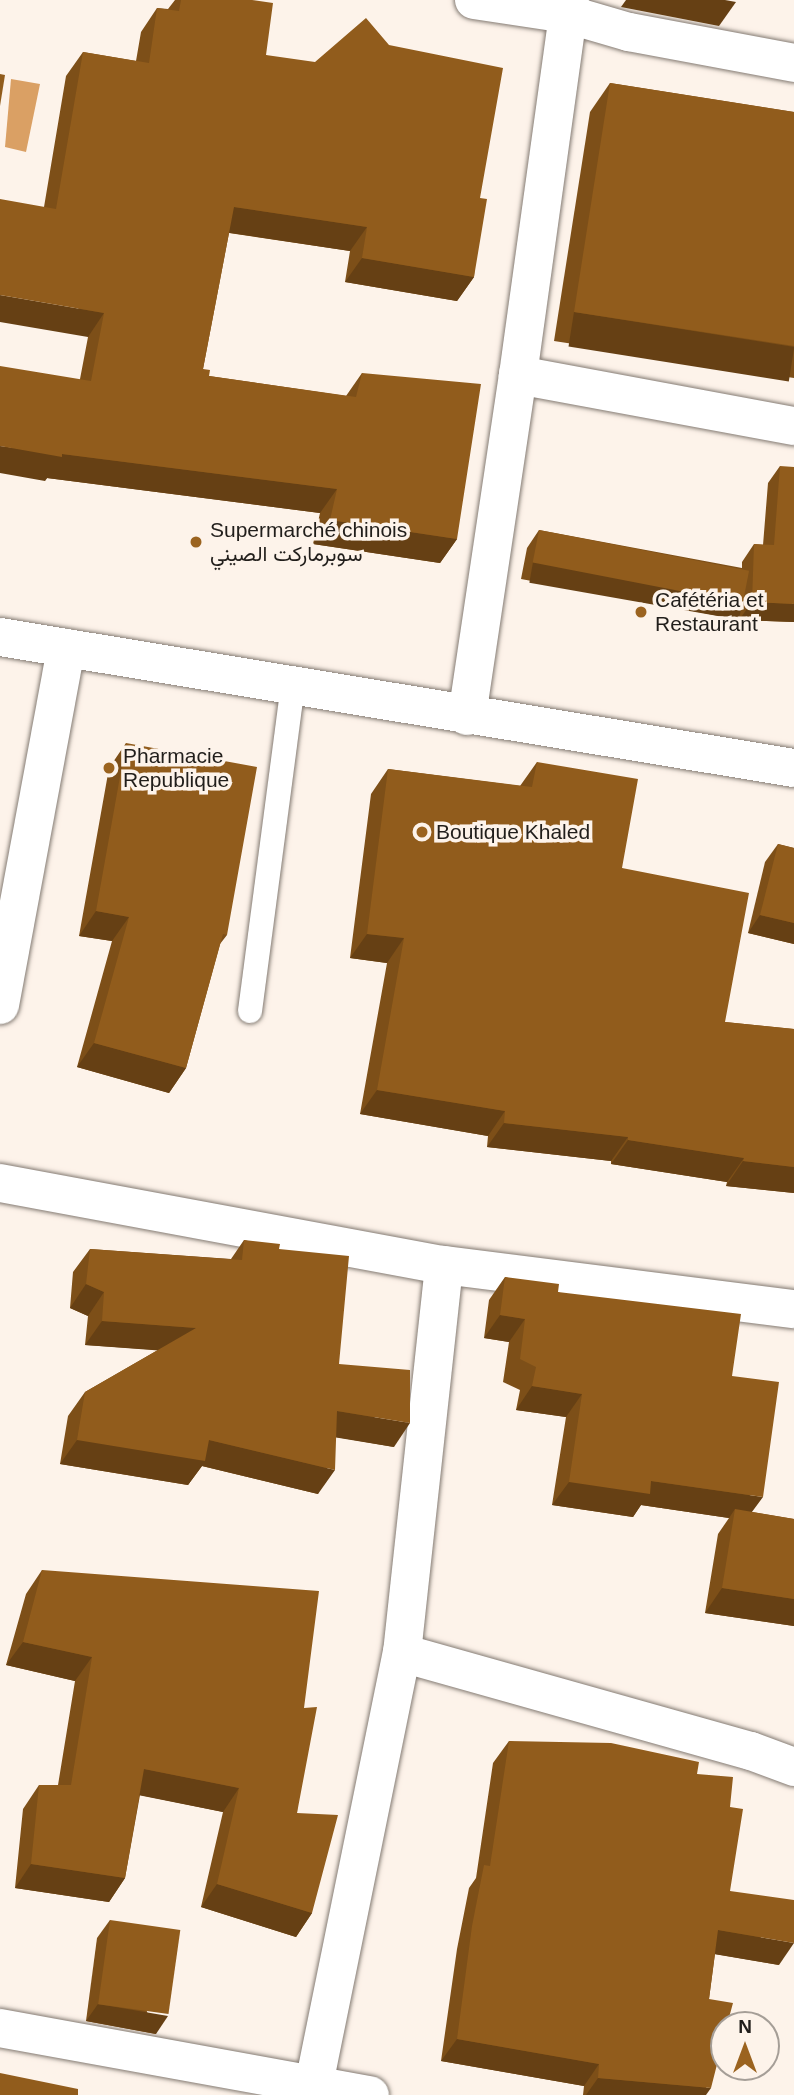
<!DOCTYPE html>
<html>
<head>
<meta charset="utf-8">
<style>
	body { margin:0 }
	#map { position:relative; width:794px; height:2095px; overflow:hidden; background:#fdf3ea; font-family:Helvetica,Vazirmatn,sans-serif }
	div>[style] { position:absolute }
	[style*='--x'] { left:calc(var(--x)*1px); top:calc(var(--y)*1px); width:calc(var(--w)*1px); rotate:calc(var(--a)*1deg) }
	.water>* { inset:0; background:#daa064 }
	.roads { filter:drop-shadow(0 0 2px #847b73) drop-shadow(0 0 2px #847b73) }
	.service>* { height:24px; margin:-12px; padding:0 12px; transform-origin:12px; border-radius:12px; background:#fff }
	.minor>* { height:38px; margin:-19px; padding:0 19px; transform-origin:19px; border-radius:19px; background:#fff }
	.secondary>* { height:38px; margin:-19px; padding:0 19px; transform-origin:19px; border-radius:19px; background:#fff }
	.wall>* { inset:0; background:#7d4f18 }
	.shaded-wall>* { inset:0; background:#664014; transform-origin:0 0 }
	.building>* { inset:0; background:#915c1c; transform-origin:0 0 }
	.dots>* { width:19px; height:19px; translate:-50% -50%; box-sizing:border-box; border:4px solid #fdf3ea; border-radius:50% }
	span { translate:-50% -50%; white-space:nowrap; text-align:center; line-height:1.15; -webkit-text-stroke:7px #fdf3ea; paint-order:stroke }
	.poi-label { font-size:21px; color:#211e1b }
	.left { translate:0 -50%; text-align:left }
	.north { position:absolute; left:710px; top:2011px; width:70px; height:70px; box-sizing:border-box; background:#fdf3ea; border:2px solid #a59e97; border-radius:50%; rotate:0deg; font-size:19px; font-weight:700; line-height:28px; text-align:center; color:#211e1b }
	.north::after { content:''; display:block; margin:auto; width:24px; height:32px; background:#9b631f; clip-path:polygon(50% 0,100% 100%,50% 72%,0 100%) }
</style>
</head>
<body>
<div id="map">
	<div class="water">
		<div style="clip-path:polygon(11px 79px,40px 84px,26px 152px,5px 147px)"></div>
	</div>
	<div class="roads">
		<div class="service">
			<div style="--x:250;--y:1011;--w:330;--a:-82.5"></div>
		</div>
		<div class="minor">
			<div style="--x:474;--y:0;--w:94;--a:8.6"></div>
			<div style="--x:567;--y:14;--w:65;--a:16.2"></div>
			<div style="--x:629;--y:32;--w:168;--a:10.6"></div>
			<div style="--x:518;--y:375;--w:281;--a:10.5"></div>
			<div style="--x:467;--y:716;--w:345;--a:-81.5"></div>
			<div style="--x:518;--y:375;--w:379;--a:-82.1"></div>
			<div style="--x:0;--y:1005;--w:363;--a:-79.5"></div>
			<div style="--x:0;--y:1183;--w:452;--a:10.5"></div>
			<div style="--x:444;--y:1265;--w:353;--a:7.2"></div>
			<div style="--x:402;--y:1653;--w:362;--a:15.7"></div>
			<div style="--x:751;--y:1751;--w:46;--a:20.4"></div>
			<div style="--x:0;--y:2028;--w:376;--a:10.3"></div>
			<div style="--x:314;--y:2084;--w:440;--a:-78.5"></div>
			<div style="--x:402;--y:1653;--w:390;--a:-83.8"></div>
		</div>
		<div class="secondary">
			<div style="--x:0;--y:637;--w:805;--a:9.37"></div>
		</div>
	</div>
	<div class="wall">
		<div style="clip-path:polygon(175px 0,252px 0,266px 55px,480px 198px,474px 277px,457px 301px,345px 282px,350px 251px,229px 233px,203px 369px,209px 376px,346px 396px,362px 373px,457px 539px,440px 563px,313px 544px,320px 513px,47px 478px,45px 481px,80px 379px,88px 337px,44px 207px,66px 76px,83px 52px,136px 61px,141px 32px,157px 8px,168px 9px)"></div>
		<div style="clip-path:polygon(610px 83px,794px 112px,794px 378px,554px 341px,590px 112px)"></div>
		<div style="clip-path:polygon(780px 466px,794px 622px,739px 620px,740px 604px,730px 618px,521px 579px,527px 548px,539px 530px,742px 568px,742px 562px,754px 544px,763px 545px,768px 483px)"></div>
		<div style="clip-path:polygon(126px 743px,227px 935px,220px 944px,186px 1068px,169px 1093px,77px 1067px,112px 941px,79px 936px,109px 768px)"></div>
		<div style="clip-path:polygon(537px 762px,622px 868px,725px 1022px,794px 1029px,794px 1193px,726px 1186px,727px 1182px,611px 1164px,611px 1161px,487px 1147px,488px 1136px,360px 1114px,387px 963px,350px 958px,371px 794px,388px 769px,520px 786px)"></div>
		<div style="clip-path:polygon(778px 844px,794px 848px,794px 944px,748px 933px,765px 862px)"></div>
		<div style="clip-path:polygon(244px 1240px,279px 1249px,339px 1364px,394px 1447px,336px 1437px,318px 1494px,202px 1466px,188px 1485px,60px 1464px,68px 1416px,85px 1392px,158px 1350px,85px 1345px,88px 1316px,70px 1308px,73px 1272px,90px 1249px,231px 1259px)"></div>
		<div style="clip-path:polygon(505px 1277px,558px 1292px,732px 1376px,752px 1512px,794px 1519px,794px 1626px,705px 1613px,718px 1534px,729px 1518px,641px 1505px,633px 1517px,552px 1505px,566px 1417px,516px 1410px,520px 1390px,503px 1382px,509px 1342px,484px 1338px,489px 1300px)"></div>
		<div style="clip-path:polygon(42px 1570px,304px 1708px,297px 1813px,312px 1913px,296px 1937px,201px 1907px,223px 1812px,140px 1795px,125px 1878px,109px 1902px,15px 1888px,23px 1809px,39px 1785px,58px 1785px,75px 1681px,6px 1665px,26px 1594px)"></div>
		<div style="clip-path:polygon(509px 1741px,697px 1774px,730px 1807px,730px 1891px,779px 1965px,715px 1954px,709px 1999px,706px 2095px,583px 2095px,584px 2086px,441px 2061px,457px 1949px,469px 1888px,476px 1878px,493px 1763px)"></div>
		<div style="clip-path:polygon(110px 1920px,156px 2034px,86px 2021px,97px 1938px)"></div>
	</div>
	<div class="shaded-wall">
		<div style="clip-path:polygon(626px 0,725px 0,736px 2px,719px 26px,621px 7px)"></div>
		<div style="clip-path:polygon(234px 207px,367px 227px,350px 251px,217px 231px)"></div>
		<div style="clip-path:polygon(362px 258px,474px 277px,457px 301px,345px 282px)"></div>
		<div style="clip-path:polygon(0 295px,104px 313px,88px 337px,0 322px)"></div>
		<div style="left:574px;top:312px;width:223px;height:35px;rotate:9deg"></div>
		<div style="clip-path:polygon(0 446px,62px 454px,337px 489px,320px 513px,47px 478px,45px 481px,0 473px)"></div>
		<div style="clip-path:polygon(330px 520px,457px 539px,440px 563px,313px 544px)"></div>
		<div style="left:533px;top:562px;width:213px;height:21px;rotate:10deg"></div>
		<div style="clip-path:polygon(752px 602px,794px 604px,794px 622px,739px 620px)"></div>
		<div style="clip-path:polygon(96px 911px,129px 917px,112px 941px,79px 936px)"></div>
		<div style="clip-path:polygon(760px 915px,794px 923px,794px 944px,748px 933px)"></div>
		<div style="clip-path:polygon(367px 934px,404px 938px,387px 963px,350px 958px)"></div>
		<div style="clip-path:polygon(94px 1043px,186px 1068px,169px 1093px,77px 1067px)"></div>
		<div style="clip-path:polygon(377px 1090px,505px 1111px,488px 1136px,360px 1114px)"></div>
		<div style="clip-path:polygon(504px 1123px,628px 1137px,611px 1161px,487px 1147px)"></div>
		<div style="clip-path:polygon(628px 1140px,744px 1158px,727px 1182px,611px 1164px)"></div>
		<div style="clip-path:polygon(743px 1161px,794px 1167px,794px 1193px,726px 1186px)"></div>
		<div style="clip-path:polygon(86px 1284px,104px 1292px,88px 1316px,70px 1308px)"></div>
		<div style="clip-path:polygon(500px 1315px,525px 1319px,509px 1342px,484px 1338px)"></div>
		<div style="clip-path:polygon(102px 1321px,196px 1328px,179px 1352px,85px 1345px)"></div>
		<div style="clip-path:polygon(532px 1386px,582px 1394px,566px 1417px,516px 1410px)"></div>
		<div style="clip-path:polygon(337px 1411px,410px 1423px,394px 1447px,321px 1435px)"></div>
		<div style="clip-path:polygon(77px 1440px,209px 1440px,335px 1470px,318px 1494px,202px 1466px,188px 1485px,60px 1464px)"></div>
		<div style="clip-path:polygon(651px 1481px,763px 1497px,746px 1520px,735px 1509px,729px 1518px,641px 1505px,633px 1517px,552px 1505px,569px 1482px)"></div>
		<div style="clip-path:polygon(722px 1588px,794px 1599px,794px 1626px,705px 1613px)"></div>
		<div style="clip-path:polygon(23px 1642px,92px 1657px,75px 1681px,6px 1665px)"></div>
		<div style="clip-path:polygon(144px 1769px,239px 1788px,223px 1812px,128px 1793px)"></div>
		<div style="clip-path:polygon(31px 1864px,125px 1878px,109px 1902px,15px 1888px)"></div>
		<div style="clip-path:polygon(217px 1884px,312px 1913px,296px 1937px,201px 1907px)"></div>
		<div style="clip-path:polygon(718px 1930px,794px 1943px,779px 1965px,702px 1952px)"></div>
		<div style="clip-path:polygon(98px 2004px,168px 2016px,156px 2034px,86px 2021px)"></div>
		<div style="clip-path:polygon(457px 2039px,599px 2064px,584px 2086px,441px 2061px)"></div>
		<div style="clip-path:polygon(598px 2078px,711px 2088px,706px 2095px,586px 2095px)"></div>
	</div>
	<div class="building">
		<div style="clip-path:polygon(181px 0,252px 0,273px 3px,266px 55px,315px 62px,366px 18px,389px 45px,503px 68px,480px 198px,487px 199px,474px 277px,362px 258px,367px 227px,234px 207px,203px 369px,210px 370px,209px 376px,356px 397px,362px 373px,481px 384px,457px 539px,330px 520px,337px 489px,62px 454px,62px 457px,0 446px,0 366px,91px 381px,104px 313px,0 295px,0 199px,56px 209px,83px 52px,149px 63px,157px 8px,179px 11px)"></div>
		<div style="clip-path:polygon(0 74px,5px 75px,0 106px)"></div>
		<div style="clip-path:polygon(610px 83px,794px 112px,794px 346px,574px 312px)"></div>
		<div style="clip-path:polygon(780px 466px,794px 467px,794px 604px,752px 602px,754px 544px,774px 545px)"></div>
		<div style="left:539px;top:530px;width:214px;height:33px;rotate:11deg"></div>
		<div style="clip-path:polygon(126px 743px,257px 767px,227px 935px,223px 934px,186px 1068px,94px 1043px,129px 917px,96px 911px)"></div>
		<div style="clip-path:polygon(537px 762px,638px 779px,622px 868px,749px 893px,725px 1022px,794px 1029px,794px 1167px,743px 1161px,744px 1158px,628px 1140px,628px 1137px,504px 1123px,505px 1111px,377px 1090px,404px 938px,367px 934px,388px 769px,532px 787px)"></div>
		<div style="clip-path:polygon(778px 844px,794px 848px,794px 923px,760px 915px)"></div>
		<div style="clip-path:polygon(244px 1240px,280px 1244px,279px 1249px,349px 1256px,339px 1364px,410px 1370px,410px 1423px,337px 1411px,335px 1470px,209px 1440px,205px 1461px,77px 1440px,85px 1392px,196px 1328px,102px 1321px,104px 1292px,86px 1284px,90px 1249px,242px 1260px)"></div>
		<div style="clip-path:polygon(505px 1277px,559px 1284px,558px 1292px,741px 1314px,732px 1376px,779px 1382px,763px 1497px,651px 1481px,650px 1494px,569px 1482px,582px 1394px,532px 1386px,536px 1367px,520px 1359px,525px 1319px,500px 1315px)"></div>
		<div style="clip-path:polygon(735px 1509px,794px 1519px,794px 1599px,722px 1588px)"></div>
		<div style="clip-path:polygon(42px 1570px,319px 1591px,304px 1708px,317px 1707px,297px 1813px,338px 1815px,312px 1913px,217px 1884px,239px 1788px,144px 1769px,125px 1878px,31px 1864px,39px 1785px,71px 1785px,92px 1657px,23px 1642px)"></div>
		<div style="clip-path:polygon(509px 1741px,611px 1743px,699px 1762px,697px 1774px,733px 1777px,730px 1807px,743px 1809px,730px 1891px,794px 1900px,794px 1943px,718px 1930px,709px 1999px,733px 2003px,727px 2025px,724px 2025px,724px 2037px,711px 2088px,598px 2078px,599px 2064px,457px 2039px,472px 1926px,484px 1865px,490px 1866px)"></div>
		<div style="left:110px;top:1920px;width:71px;height:85px;rotate:8deg"></div>
		<div style="clip-path:polygon(0 2073px,78px 2089px,78px 2095px,0 2095px)"></div>
	</div>
	<div class="dots">
		<div style="left:196px;top:542px;background:#9b631f"></div>
		<div style="left:641px;top:612px;background:#9b631f"></div>
		<div style="left:109px;top:768px;background:#9b631f"></div>
		<div style="left:422px;top:832px;background:#9b631f"></div>
	</div>
	<div class="poi-label">
		<span class="left" style="left:210px;top:542px">Supermarché chinois<br>سوبرماركت الصيني</span>
		<span class="left" style="left:655px;top:612px">Cafétéria et<br>Restaurant</span>
		<span class="left" style="left:123px;top:768px">Pharmacie<br>Republique</span>
		<span class="left" style="left:436px;top:832px">Boutique Khaled</span>
	</div>
	<div class="north">N</div>
</div>
</body>
</html>
